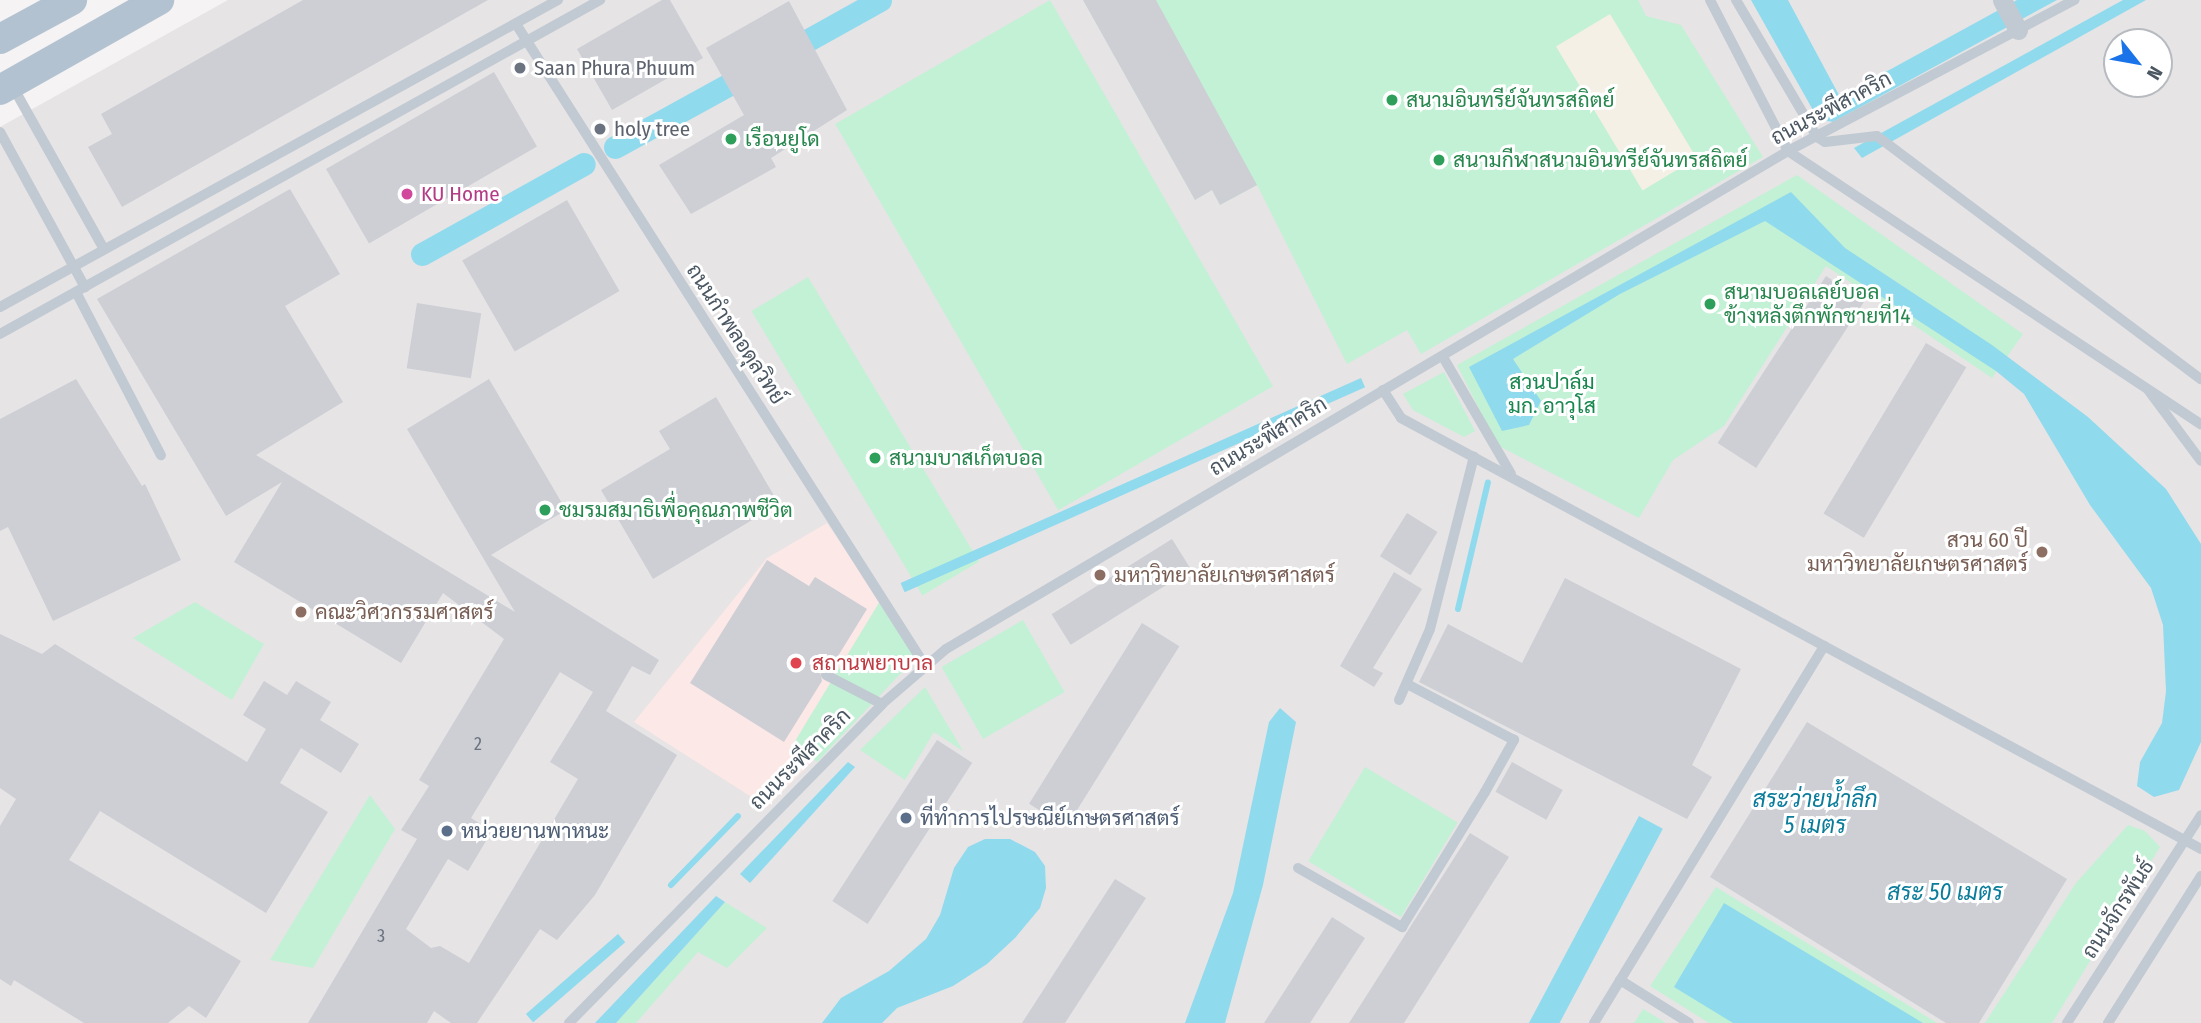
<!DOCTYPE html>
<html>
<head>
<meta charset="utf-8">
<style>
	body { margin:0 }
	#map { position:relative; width:2201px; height:1023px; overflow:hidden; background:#f5f3f3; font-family:"Fira Sans Condensed",Sarabun,sans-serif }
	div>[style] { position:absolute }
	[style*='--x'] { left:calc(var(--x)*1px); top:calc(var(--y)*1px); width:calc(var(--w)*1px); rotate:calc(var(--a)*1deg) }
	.education>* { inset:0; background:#e6e4e5 }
	.medical>* { inset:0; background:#fce8e6 }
	.green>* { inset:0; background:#c3f1d5; transform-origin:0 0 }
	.sand>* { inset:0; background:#f5f0e5; transform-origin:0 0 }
	.water>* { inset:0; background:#90daee; transform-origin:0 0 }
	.stream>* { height:6px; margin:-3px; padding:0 3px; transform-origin:3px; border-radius:3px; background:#90daee }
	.canal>* { height:23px; margin:-11.5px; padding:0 11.5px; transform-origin:11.5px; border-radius:11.5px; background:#90daee }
	.building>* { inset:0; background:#cdcfd5; transform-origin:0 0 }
	.service>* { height:10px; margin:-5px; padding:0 5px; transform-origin:5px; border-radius:5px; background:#c1cad2 }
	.minor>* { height:19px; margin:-9.5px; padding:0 9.5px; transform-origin:9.5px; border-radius:9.5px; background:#c1cad2 }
	.primary>* { height:30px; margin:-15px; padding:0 15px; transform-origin:15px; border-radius:15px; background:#b3c2d1 }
	.dots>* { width:19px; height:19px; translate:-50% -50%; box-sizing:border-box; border:4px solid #fff; border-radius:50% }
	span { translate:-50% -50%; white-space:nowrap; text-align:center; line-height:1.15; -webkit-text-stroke:6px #fff; paint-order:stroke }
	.number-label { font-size:18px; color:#6b747e }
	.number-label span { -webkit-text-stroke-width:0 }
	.worship-label { font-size:21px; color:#5b616d }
	.left { translate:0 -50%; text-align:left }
	.leisure-label { font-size:21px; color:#27864d }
	.street-label { font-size:21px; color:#4a5661 }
	.hotel-label { font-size:21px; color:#b23c85 }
	.park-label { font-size:21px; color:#17864f }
	.education-label { font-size:21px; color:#785e54 }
	.right { translate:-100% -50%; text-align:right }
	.health-label { font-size:21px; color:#be3a42 }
	.service-label { font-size:21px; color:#4e5e75 }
	.water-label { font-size:23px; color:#0c7c9b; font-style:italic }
	.north { position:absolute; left:2103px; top:28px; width:70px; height:70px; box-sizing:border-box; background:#fff; border:2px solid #b7bbc0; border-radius:50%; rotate:121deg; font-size:19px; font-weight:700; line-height:28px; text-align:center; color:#4a5661 }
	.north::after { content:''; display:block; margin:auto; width:24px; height:32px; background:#1a73e8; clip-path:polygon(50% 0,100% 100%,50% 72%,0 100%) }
</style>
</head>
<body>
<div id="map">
	<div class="education">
		<div style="clip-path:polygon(evenodd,228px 0,2201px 0,2201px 1023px,0 1023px,0 127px,228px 0,2117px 42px,2159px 42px,2159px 84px,2117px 84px,2117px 42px)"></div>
	</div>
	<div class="medical">
		<div style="clip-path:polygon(827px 523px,917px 656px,767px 807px,634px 722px,767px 558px)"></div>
	</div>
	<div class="green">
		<div style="left:1050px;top:0;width:446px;height:248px;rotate:60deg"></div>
		<div style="clip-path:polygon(1083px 0,1638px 0,1646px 16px,1681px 25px,1763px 157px,1421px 354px,1407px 330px,1347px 364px,1257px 185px,1220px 205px,1212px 190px,1195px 200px)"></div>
		<div style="clip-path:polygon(1797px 175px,2023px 334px,1992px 378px,1826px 266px,1724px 426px,1673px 460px,1639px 518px,1497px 445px,1457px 365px)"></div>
		<div style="left:808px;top:277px;width:332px;height:66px;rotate:59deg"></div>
		<div style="clip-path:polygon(1444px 372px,1475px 431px,1464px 437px,1413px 410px,1403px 394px)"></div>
		<div style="clip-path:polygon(880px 601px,917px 656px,817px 762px,792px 746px)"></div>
		<div style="clip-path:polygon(195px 602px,264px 644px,232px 700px,133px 638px)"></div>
		<div style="left:1023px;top:620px;width:83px;height:94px;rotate:60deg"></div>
		<div style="clip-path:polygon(925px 687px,963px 751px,934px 732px,905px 780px,860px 750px)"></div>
		<div style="left:1365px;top:767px;width:108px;height:110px;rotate:31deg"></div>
		<div style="clip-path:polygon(370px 795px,395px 829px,313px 968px,270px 960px)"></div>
		<div style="clip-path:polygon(2128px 825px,2145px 831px,2160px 847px,2052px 1023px,1985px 1023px,2076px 883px)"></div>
		<div style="clip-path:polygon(1716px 887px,1937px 1023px,1709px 1023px,1650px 986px)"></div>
		<div style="clip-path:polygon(725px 902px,767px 928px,727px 968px,698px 952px,636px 1023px,616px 1023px)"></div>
		<div style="clip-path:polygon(1643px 1009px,1666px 1023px,1634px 1023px)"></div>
	</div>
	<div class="sand">
		<div style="left:1610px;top:14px;width:168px;height:63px;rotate:59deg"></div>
	</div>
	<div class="water">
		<div style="clip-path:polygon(1751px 0,1788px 0,1840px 97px,2017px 0,2057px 0,1833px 122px,1818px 119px)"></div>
		<div style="clip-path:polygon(2123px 0,2146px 0,1862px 158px,1854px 148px)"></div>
		<div style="clip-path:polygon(1791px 192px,1845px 248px,1992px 345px,2088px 417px,2166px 489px,2201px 544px,2201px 742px,2179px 790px,2154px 797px,2137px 786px,2140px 762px,2162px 723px,2166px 691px,2163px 625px,2151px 588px,2090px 505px,2024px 394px,1996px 371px,1765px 221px,1620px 294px,1513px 359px,1541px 401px,1529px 425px,1502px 431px,1469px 367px)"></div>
		<div style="left:1361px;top:378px;width:10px;height:504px;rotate:66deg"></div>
		<div style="clip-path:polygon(1280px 708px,1296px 722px,1263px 885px,1225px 1023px,1185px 1023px,1233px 893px,1269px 722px)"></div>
		<div style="clip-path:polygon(848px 762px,855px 767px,750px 883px,740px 874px)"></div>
		<div style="left:1639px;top:816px;width:27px;height:241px;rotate:28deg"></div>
		<div style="clip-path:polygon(985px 839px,1010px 839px,1035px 852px,1045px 866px,1046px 888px,1040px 908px,1015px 938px,987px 964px,953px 986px,897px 1008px,882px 1023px,822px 1023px,841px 998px,889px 971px,926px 939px,940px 915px,954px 868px,968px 847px)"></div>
		<div style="clip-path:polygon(716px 896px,725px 902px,616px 1023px,595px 1023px)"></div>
		<div style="clip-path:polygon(1724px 903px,1923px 1023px,1733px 1023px,1674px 987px)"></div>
		<div style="left:618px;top:934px;width:11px;height:122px;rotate:49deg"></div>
	</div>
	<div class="stream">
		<div style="--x:1458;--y:609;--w:130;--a:-76.7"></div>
		<div style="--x:671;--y:885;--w:96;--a:-45.8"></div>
	</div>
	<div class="canal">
		<div style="--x:783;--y:54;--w:111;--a:-29.1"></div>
		<div style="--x:615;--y:147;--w:158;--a:-28.8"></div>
		<div style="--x:422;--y:254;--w:185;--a:-29.1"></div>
	</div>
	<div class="building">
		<div style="clip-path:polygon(303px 0,488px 0,122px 207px,88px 147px,112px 134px,101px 114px)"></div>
		<div style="clip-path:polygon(662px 0,670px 0,703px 58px,612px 110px,577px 49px)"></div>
		<div style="clip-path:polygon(1083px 0,1156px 0,1257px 185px,1220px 205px,1212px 190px,1195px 200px)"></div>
		<div style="clip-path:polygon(789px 1px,847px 110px,771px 158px,776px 167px,691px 214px,659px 165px,744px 115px,706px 48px)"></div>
		<div style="left:494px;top:72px;width:86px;height:194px;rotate:60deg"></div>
		<div style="clip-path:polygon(evenodd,290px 189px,340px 274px,285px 306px,343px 402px,256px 455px,515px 612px,407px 429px,489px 379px,566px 510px,491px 555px,659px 660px,650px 675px,632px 666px,606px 711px,677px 755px,595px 895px,557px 940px,540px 929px,477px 1023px,451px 1023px,434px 1011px,427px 1023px,308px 1023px,417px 839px,401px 830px,429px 786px,419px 780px,504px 639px,443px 593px,401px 663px,234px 562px,282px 482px,226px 516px,97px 299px,290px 189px,560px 672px,593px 692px,550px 762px,578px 779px,469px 963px,440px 946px,431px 948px,406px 929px,448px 859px,468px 871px,492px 831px,471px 818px,560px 672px)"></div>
		<div style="left:567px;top:200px;width:105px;height:121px;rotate:60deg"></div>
		<div style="left:1826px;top:276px;width:46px;height:199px;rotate:33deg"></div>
		<div style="left:417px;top:303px;width:65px;height:66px;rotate:9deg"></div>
		<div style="left:1926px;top:343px;width:47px;height:199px;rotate:31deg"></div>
		<div style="clip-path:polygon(76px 379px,142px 486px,145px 484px,181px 560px,53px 621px,8px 527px,0 531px,0 419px)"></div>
		<div style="clip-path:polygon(716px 397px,779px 504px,653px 579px,601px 490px,670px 449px,659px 431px)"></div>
		<div style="left:1407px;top:513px;width:36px;height:51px;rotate:32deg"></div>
		<div style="left:1172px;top:539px;width:36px;height:142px;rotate:58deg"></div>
		<div style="clip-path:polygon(767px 560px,809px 586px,815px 577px,867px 609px,830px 669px,820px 671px,822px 681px,784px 742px,690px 683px)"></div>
		<div style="clip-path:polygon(1394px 572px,1422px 589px,1373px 668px,1383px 673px,1374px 687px,1340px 666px)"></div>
		<div style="clip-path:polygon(1565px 578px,1741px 669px,1692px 765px,1712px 777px,1687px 819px,1419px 682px,1448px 624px,1522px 663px)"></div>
		<div style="left:1142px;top:623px;width:44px;height:213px;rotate:32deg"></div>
		<div style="clip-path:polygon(0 634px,42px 654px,55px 644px,247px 762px,266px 729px,243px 715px,264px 681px,287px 695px,296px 681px,331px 702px,320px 720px,359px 744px,341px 773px,301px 748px,280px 783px,328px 812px,266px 913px,100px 811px,69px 860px,241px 961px,206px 1018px,189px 1006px,168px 1023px,84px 1023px,14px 980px,11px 986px,0 979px,0 826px,16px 799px,0 788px)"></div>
		<div style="clip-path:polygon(1807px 722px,2067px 879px,1979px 1023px,1946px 1023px,1710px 877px)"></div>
		<div style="left:937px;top:740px;width:42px;height:192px;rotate:33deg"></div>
		<div style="left:1512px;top:762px;width:58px;height:34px;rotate:29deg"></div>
		<div style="clip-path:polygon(1470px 833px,1509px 857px,1404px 1023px,1349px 1023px)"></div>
		<div style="clip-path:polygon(1115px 879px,1146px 898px,1065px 1023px,1022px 1023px)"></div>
		<div style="clip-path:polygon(1332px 917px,1365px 938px,1310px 1023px,1264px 1023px)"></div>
	</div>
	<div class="service">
		<div style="--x:1710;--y:0;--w:170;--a:62.7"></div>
		<div style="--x:1788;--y:151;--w:495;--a:33.5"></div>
		<div style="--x:1736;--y:0;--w:159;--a:59.4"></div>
		<div style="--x:1817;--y:137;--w:9;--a:32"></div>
		<div style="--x:1825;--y:142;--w:52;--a:-6.6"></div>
		<div style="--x:1877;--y:136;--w:405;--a:36.9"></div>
		<div style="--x:516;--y:24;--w:759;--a:57.48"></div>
		<div style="--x:13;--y:87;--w:186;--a:60.7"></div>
		<div style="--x:0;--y:132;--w:177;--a:61.3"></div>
		<div style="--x:76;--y:292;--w:184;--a:62.5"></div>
		<div style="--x:0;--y:307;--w:637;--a:-28.82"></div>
		<div style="--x:0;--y:334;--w:687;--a:-29.1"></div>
		<div style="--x:1443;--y:357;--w:135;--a:59.8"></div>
		<div style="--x:1383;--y:390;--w:33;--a:57"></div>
		<div style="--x:1401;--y:418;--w:909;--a:28.31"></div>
		<div style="--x:2149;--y:391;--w:87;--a:53.4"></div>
		<div style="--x:826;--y:675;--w:63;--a:27.4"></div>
		<div style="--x:1399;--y:700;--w:77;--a:-66.4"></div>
		<div style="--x:1430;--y:629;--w:178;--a:-75.7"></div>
		<div style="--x:1298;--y:868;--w:120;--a:29.6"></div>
		<div style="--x:1402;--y:927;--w:158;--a:-58.4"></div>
		<div style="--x:1485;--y:792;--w:60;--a:-60.9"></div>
		<div style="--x:1514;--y:740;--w:121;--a:-152.4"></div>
		<div style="--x:1620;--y:980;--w:81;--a:31.9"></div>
		<div style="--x:569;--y:1023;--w:447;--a:-45.5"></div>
		<div style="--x:882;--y:704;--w:84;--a:-40.7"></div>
		<div style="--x:946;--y:649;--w:978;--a:-30.6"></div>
		<div style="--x:1788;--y:151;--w:324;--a:-27.8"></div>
		<div style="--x:1594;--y:1023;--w:442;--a:-58.6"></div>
		<div style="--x:2067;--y:1023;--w:247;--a:-57.2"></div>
		<div style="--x:2108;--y:1023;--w:174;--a:-57.7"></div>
	</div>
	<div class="minor">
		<div style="--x:2002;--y:0;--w:34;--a:62"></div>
	</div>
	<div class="primary">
		<div style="--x:0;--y:39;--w:82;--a:-28.4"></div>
		<div style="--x:0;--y:90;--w:183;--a:-29.5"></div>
	</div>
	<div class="dots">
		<div style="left:520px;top:68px;background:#6b7280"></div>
		<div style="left:1392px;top:100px;background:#2e9e5b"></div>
		<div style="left:600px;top:129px;background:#6b7280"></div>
		<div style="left:731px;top:139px;background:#2e9e5b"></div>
		<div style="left:1439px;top:160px;background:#2e9e5b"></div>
		<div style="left:407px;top:194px;background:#d1479c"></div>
		<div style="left:1710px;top:304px;background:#2e9e5b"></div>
		<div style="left:875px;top:458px;background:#2e9e5b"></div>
		<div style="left:545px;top:510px;background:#2e9e5b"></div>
		<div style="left:2042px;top:552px;background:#8d6e63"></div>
		<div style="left:1100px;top:575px;background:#8d6e63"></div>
		<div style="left:301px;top:612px;background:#8d6e63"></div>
		<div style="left:796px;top:663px;background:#e0444e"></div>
		<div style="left:906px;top:818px;background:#5c6f8a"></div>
		<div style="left:447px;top:831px;background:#5c6f8a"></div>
	</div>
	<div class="number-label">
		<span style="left:478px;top:744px">2</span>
		<span style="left:381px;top:936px">3</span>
	</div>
	<div class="worship-label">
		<span class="left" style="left:534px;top:68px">Saan Phura Phuum</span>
		<span class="left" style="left:614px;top:129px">holy tree</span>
	</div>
	<div class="leisure-label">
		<span class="left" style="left:1406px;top:100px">สนามอินทรีย์จันทรสถิตย์</span>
		<span class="left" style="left:745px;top:139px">เรือนยูโด</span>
		<span class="left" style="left:1453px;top:160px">สนามกีฬาสนามอินทรีย์จันทรสถิตย์</span>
		<span class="left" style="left:1724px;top:304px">สนามบอลเลย์บอล<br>ข้างหลังตึกพักชายที่14</span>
		<span class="left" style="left:889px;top:458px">สนามบาสเก็ตบอล</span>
		<span class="left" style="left:559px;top:510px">ชมรมสมาธิเพื่อคุณภาพชีวิต</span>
	</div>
	<div class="street-label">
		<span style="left:1831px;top:108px;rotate:-28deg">ถนนระพีสาคริก</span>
		<span style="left:736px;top:334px;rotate:57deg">ถนนกำพลอดุลวิทย์</span>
		<span style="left:1268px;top:436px;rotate:-31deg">ถนนระพีสาคริก</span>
		<span style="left:800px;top:759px;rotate:-45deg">ถนนระพีสาคริก</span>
		<span style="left:2118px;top:909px;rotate:-57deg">ถนนจักรพันธ์</span>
	</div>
	<div class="hotel-label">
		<span class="left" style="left:421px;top:194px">KU Home</span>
	</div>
	<div class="park-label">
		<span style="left:1552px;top:394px">สวนปาล์ม<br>มก. อาวุโส</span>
	</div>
	<div class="education-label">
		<span class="right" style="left:2028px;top:552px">สวน 60 ปี<br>มหาวิทยาลัยเกษตรศาสตร์</span>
		<span class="left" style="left:1114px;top:575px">มหาวิทยาลัยเกษตรศาสตร์</span>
		<span class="left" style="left:315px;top:612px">คณะวิศวกรรมศาสตร์</span>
	</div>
	<div class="health-label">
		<span class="left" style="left:812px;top:663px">สถานพยาบาล</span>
	</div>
	<div class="service-label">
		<span class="left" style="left:920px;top:818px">ที่ทำการไปรษณีย์เกษตรศาสตร์</span>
		<span class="left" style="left:461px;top:831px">หน่วยยานพาหนะ</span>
	</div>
	<div class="water-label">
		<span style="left:1815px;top:812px">สระว่ายน้ำลึก<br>5 เมตร</span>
		<span style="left:1945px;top:892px">สระ 50 เมตร</span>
	</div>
	<div class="north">N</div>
</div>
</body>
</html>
